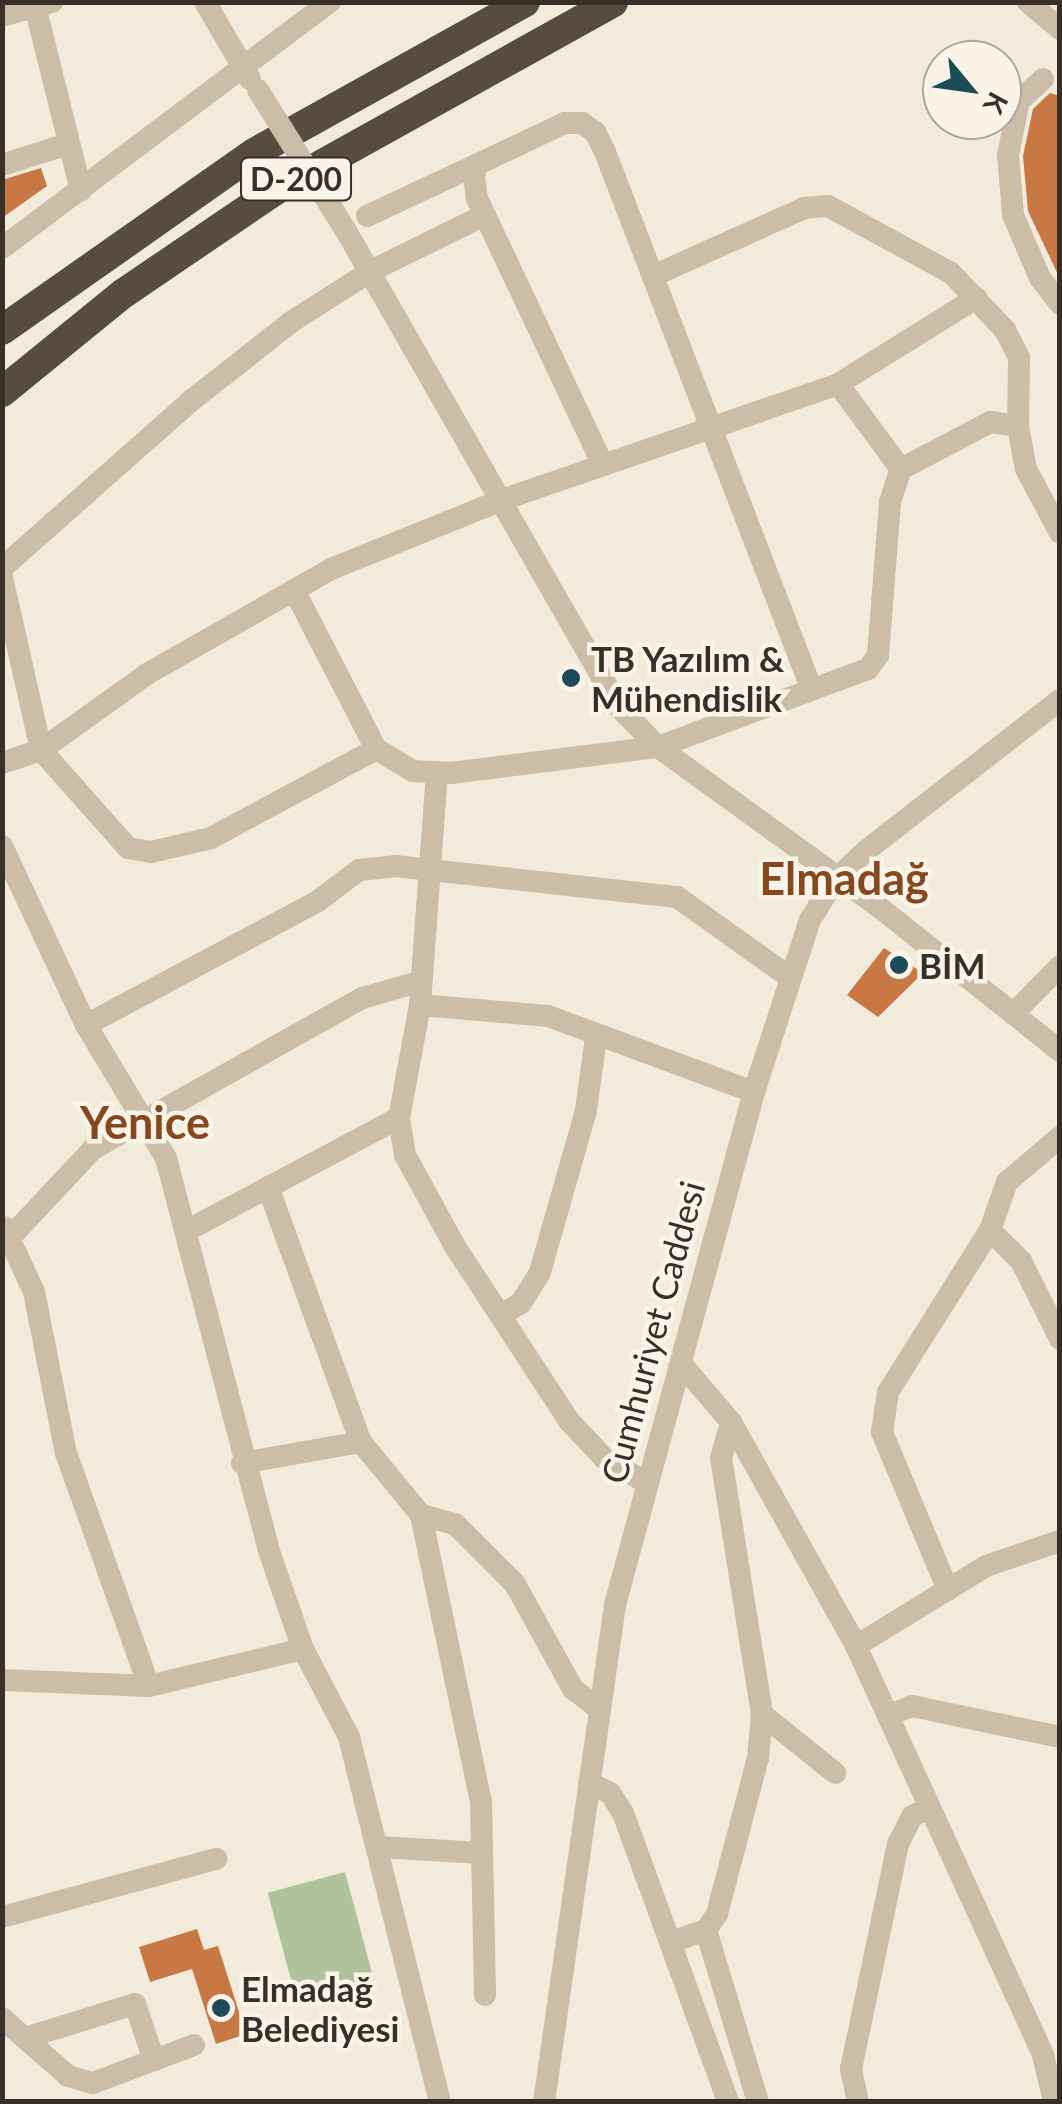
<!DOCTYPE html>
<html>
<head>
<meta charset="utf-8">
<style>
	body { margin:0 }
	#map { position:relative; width:1062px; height:2104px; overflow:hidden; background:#f2ebdc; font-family:Lato,sans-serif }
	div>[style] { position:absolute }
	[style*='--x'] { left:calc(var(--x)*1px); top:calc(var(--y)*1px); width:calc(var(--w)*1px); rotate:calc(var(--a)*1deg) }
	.green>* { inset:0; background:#afc29b; transform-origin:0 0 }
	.building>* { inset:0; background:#c87844 }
	.minor>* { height:22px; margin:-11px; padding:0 11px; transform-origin:11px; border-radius:11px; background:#cbbda7 }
	.highway>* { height:30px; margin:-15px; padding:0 15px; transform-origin:15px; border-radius:15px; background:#584b3f }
	.minor-bridge>* { height:22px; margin:-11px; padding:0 11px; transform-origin:11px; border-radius:11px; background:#cbbda7 }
	.dots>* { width:28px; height:28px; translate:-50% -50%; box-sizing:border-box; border:5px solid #faf4e8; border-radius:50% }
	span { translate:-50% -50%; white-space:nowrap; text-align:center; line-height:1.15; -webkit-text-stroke:9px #faf4e8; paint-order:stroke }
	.shield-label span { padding:2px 8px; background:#faf4e8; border:2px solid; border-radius:8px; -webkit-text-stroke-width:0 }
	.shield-label { font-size:32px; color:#372f28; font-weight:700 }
	.poi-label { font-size:35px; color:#372f28; font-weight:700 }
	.left { translate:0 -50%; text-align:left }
	.street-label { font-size:35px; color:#372f28 }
	.district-label { font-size:45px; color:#874820; font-weight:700 }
	.frame { position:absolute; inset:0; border:5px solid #372f28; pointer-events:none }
	.north { position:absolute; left:922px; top:40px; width:100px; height:100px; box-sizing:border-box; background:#faf4e8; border:2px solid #aca59b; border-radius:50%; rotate:119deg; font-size:28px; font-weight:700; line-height:40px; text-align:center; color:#372f28 }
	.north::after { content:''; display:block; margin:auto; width:35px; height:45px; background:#1d4c59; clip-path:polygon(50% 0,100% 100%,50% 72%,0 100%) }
</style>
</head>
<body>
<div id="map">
	<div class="green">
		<div style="left:345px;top:1872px;width:115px;height:80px;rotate:75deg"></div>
	</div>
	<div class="building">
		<div style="clip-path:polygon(1050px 93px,1060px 96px,1060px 279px,1028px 211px,1023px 156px,1033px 109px)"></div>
		<div style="clip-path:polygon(41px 168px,47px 186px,2px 218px,2px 180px)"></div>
		<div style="clip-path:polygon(884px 948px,923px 973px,878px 1017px,847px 995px)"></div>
		<div style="clip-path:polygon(197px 1929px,204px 1950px,218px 1946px,246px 2034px,216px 2044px,192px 1969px,150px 1982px,139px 1947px)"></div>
	</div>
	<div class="minor">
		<div style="--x:34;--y:2;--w:194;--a:76"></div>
		<div style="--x:205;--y:2;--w:89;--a:59.7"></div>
		<div style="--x:1028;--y:2;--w:42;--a:40.2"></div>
		<div style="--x:2;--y:16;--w:52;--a:-15.6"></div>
		<div style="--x:1043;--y:79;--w:33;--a:137"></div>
		<div style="--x:1019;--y:101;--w:55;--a:101.5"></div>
		<div style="--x:1008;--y:155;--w:60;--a:85.2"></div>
		<div style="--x:1013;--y:215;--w:69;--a:66.8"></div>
		<div style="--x:1040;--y:278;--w:33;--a:52"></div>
		<div style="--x:2;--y:165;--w:69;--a:-17.7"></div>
		<div style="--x:367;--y:216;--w:120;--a:-25.1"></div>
		<div style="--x:345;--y:229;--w:551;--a:60.18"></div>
		<div style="--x:619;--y:707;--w:56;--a:45.7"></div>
		<div style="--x:658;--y:747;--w:273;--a:35.9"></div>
		<div style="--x:879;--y:907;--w:231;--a:38.5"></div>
		<div style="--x:2;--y:248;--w:410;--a:-36.9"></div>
		<div style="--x:653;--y:276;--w:166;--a:-24.2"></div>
		<div style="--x:804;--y:208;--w:24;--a:-5"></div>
		<div style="--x:828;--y:206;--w:140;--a:28.6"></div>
		<div style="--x:951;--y:273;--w:79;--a:46.5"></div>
		<div style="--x:1005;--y:330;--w:31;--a:63"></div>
		<div style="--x:1019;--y:358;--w:68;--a:90.8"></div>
		<div style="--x:1018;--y:426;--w:44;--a:79.5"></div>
		<div style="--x:1026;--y:469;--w:72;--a:62"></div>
		<div style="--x:838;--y:384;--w:106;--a:53.5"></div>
		<div style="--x:603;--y:465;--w:294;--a:-115.3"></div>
		<div style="--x:477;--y:199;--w:22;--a:-98"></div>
		<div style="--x:474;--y:177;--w:12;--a:-81"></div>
		<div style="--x:476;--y:165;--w:98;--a:-25.3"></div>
		<div style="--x:565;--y:123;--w:17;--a:0"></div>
		<div style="--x:582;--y:123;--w:16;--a:35"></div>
		<div style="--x:595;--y:132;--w:22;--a:63"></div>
		<div style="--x:605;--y:152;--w:576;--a:68.96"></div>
		<div style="--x:2;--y:568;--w:254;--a:-41.5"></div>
		<div style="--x:192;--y:400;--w:126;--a:-38.2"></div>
		<div style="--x:291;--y:322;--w:95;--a:-32.5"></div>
		<div style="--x:371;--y:271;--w:127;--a:-26.2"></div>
		<div style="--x:2;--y:577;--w:177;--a:77.3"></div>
		<div style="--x:41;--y:750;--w:131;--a:48.4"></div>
		<div style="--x:128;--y:848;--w:23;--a:10"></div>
		<div style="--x:151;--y:852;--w:62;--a:-13.1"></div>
		<div style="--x:211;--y:838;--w:187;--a:-28.3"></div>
		<div style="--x:294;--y:590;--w:179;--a:62.7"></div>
		<div style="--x:376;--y:749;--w:43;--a:30.7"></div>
		<div style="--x:413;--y:771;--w:38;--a:3"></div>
		<div style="--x:451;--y:773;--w:209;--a:-7.2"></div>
		<div style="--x:658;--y:747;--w:224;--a:-20.4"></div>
		<div style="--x:868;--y:669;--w:17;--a:-54"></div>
		<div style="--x:878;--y:655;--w:153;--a:-85.5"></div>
		<div style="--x:890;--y:502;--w:35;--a:-72"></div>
		<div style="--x:901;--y:469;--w:101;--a:-27.8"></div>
		<div style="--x:990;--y:422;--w:28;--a:8"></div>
		<div style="--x:2;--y:763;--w:41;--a:-18.4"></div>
		<div style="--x:41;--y:750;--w:130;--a:-35.6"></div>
		<div style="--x:147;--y:674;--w:212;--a:-29.7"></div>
		<div style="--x:331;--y:569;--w:181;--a:-22"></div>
		<div style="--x:499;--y:501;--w:359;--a:-19"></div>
		<div style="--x:838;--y:384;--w:163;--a:-31.9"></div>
		<div style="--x:437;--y:772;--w:234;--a:94.2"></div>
		<div style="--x:420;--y:1005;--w:115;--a:100.5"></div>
		<div style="--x:399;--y:1118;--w:37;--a:81"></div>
		<div style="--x:405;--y:1155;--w:106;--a:61.3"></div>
		<div style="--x:456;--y:1248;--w:208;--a:56.8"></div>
		<div style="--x:570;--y:1422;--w:50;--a:46.6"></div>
		<div style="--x:604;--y:1458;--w:50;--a:30.2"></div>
		<div style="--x:2;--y:846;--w:198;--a:64.9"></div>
		<div style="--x:86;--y:1025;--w:155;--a:59"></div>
		<div style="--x:166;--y:1158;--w:406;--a:75.3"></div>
		<div style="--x:269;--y:1551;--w:104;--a:70.9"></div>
		<div style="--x:303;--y:1649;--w:99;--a:62.4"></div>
		<div style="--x:349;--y:1737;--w:376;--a:76"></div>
		<div style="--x:420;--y:1005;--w:128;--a:4.9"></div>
		<div style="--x:548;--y:1016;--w:220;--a:20.3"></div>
		<div style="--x:1013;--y:1014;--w:67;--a:-45.6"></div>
		<div style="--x:86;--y:1025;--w:263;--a:-28.1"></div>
		<div style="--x:318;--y:901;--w:51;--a:-37.1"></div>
		<div style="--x:359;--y:870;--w:36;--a:-6"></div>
		<div style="--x:395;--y:866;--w:284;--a:6.3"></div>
		<div style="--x:677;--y:897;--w:138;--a:35.5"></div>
		<div style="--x:268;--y:1187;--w:271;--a:70"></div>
		<div style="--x:361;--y:1442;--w:94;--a:50.6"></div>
		<div style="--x:421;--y:1515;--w:35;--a:15"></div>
		<div style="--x:455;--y:1524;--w:85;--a:45"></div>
		<div style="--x:515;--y:1584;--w:120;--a:61.1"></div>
		<div style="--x:573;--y:1689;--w:34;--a:37"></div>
		<div style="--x:4;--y:1227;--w:72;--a:65.2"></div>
		<div style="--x:34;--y:1292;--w:164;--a:78.8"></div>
		<div style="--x:66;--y:1453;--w:247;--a:70.4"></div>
		<div style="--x:188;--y:1230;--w:239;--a:-28"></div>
		<div style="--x:990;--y:1230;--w:44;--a:45"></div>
		<div style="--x:1021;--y:1261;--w:87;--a:63.4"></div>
		<div style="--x:2;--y:1246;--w:133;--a:-46.8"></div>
		<div style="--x:93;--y:1149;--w:308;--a:-29.3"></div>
		<div style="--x:362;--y:998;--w:59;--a:-15.7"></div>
		<div style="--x:502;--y:1314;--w:22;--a:-30"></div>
		<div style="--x:521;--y:1303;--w:36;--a:-58"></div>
		<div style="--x:540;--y:1272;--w:168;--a:-74.1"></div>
		<div style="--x:586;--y:1110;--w:74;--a:-82.2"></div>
		<div style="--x:678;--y:1360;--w:82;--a:49.5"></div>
		<div style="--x:731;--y:1422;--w:257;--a:60.8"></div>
		<div style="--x:856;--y:1646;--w:450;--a:65.4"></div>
		<div style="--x:1043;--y:2055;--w:48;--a:76.8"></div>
		<div style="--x:242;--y:1463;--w:121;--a:-10"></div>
		<div style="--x:421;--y:1515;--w:292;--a:78.2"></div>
		<div style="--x:481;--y:1801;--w:194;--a:88.8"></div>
		<div style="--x:948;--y:1590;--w:171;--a:-112.7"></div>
		<div style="--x:882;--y:1432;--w:40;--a:-81.5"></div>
		<div style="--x:888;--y:1392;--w:191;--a:-57.8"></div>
		<div style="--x:990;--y:1230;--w:51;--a:-70.5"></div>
		<div style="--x:1007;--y:1182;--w:70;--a:-40.3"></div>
		<div style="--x:856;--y:1646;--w:153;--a:-31.6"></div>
		<div style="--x:986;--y:1566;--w:78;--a:-18.7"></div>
		<div style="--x:2;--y:1680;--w:147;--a:2.3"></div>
		<div style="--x:149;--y:1686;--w:158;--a:-13.5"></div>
		<div style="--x:762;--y:1714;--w:94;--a:38.9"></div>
		<div style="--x:889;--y:1715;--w:25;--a:-21"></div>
		<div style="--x:912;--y:1706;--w:151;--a:11.8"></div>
		<div style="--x:589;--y:1783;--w:23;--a:25"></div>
		<div style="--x:610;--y:1793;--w:24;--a:57"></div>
		<div style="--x:623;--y:1813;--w:307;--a:70"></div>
		<div style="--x:379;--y:1847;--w:103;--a:3.3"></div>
		<div style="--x:2;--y:1917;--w:222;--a:-15.2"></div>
		<div style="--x:706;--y:1930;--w:180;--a:73.2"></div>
		<div style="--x:674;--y:1941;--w:34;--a:-19"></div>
		<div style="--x:706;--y:1930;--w:19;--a:-55"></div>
		<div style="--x:717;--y:1914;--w:161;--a:-75.3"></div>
		<div style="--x:758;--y:1758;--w:44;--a:-84.8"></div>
		<div style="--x:762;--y:1714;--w:259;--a:-99.1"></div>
		<div style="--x:721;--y:1458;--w:37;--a:-74"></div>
		<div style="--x:2;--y:2018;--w:88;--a:41.3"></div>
		<div style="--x:68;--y:2076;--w:26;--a:16"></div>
		<div style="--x:93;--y:2083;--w:108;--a:-20.6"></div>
		<div style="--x:25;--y:2038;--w:115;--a:-17.2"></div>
		<div style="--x:135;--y:2004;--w:59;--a:71.3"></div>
		<div style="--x:544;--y:2102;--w:502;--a:-81.87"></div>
		<div style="--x:615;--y:1605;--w:531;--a:-74.84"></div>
		<div style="--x:754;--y:1092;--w:181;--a:-72"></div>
		<div style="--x:810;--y:920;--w:47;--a:-58"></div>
		<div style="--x:835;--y:880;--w:44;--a:-43.2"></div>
		<div style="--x:867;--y:850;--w:244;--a:-37.9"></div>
		<div style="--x:858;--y:2102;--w:34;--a:-102"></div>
		<div style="--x:851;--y:2069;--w:230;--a:-78.2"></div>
		<div style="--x:898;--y:1844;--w:31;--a:-63"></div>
		<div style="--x:912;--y:1816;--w:19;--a:-25"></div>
	</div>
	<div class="highway">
		<div style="--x:2;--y:330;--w:308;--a:-35.1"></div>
		<div style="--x:254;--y:153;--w:310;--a:-29.1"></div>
		<div style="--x:2;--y:392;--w:157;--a:-39.1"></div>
		<div style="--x:124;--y:293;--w:181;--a:-34.2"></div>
		<div style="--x:274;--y:191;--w:388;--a:-29.1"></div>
	</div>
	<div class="minor-bridge">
		<div style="--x:258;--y:90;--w:164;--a:58"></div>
	</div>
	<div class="dots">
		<div style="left:571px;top:678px;background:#1d4c59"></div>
		<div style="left:899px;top:965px;background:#1d4c59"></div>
		<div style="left:221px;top:2008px;background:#1d4c59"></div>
	</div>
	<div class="shield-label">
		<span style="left:296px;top:179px">D-200</span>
	</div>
	<div class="poi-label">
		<span class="left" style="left:591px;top:678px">TB Yazılım &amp;<br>Mühendislik</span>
		<span class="left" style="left:919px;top:965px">BİM</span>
		<span class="left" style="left:241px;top:2008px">Elmadağ<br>Belediyesi</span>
	</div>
	<div class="street-label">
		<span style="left:652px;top:1332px;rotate:-75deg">Cumhuriyet Caddesi</span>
	</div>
	<div class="district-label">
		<span style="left:844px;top:879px">Elmadağ</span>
		<span style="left:145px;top:1123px">Yenice</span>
	</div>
	<div class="frame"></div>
	<div class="north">K</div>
</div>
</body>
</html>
